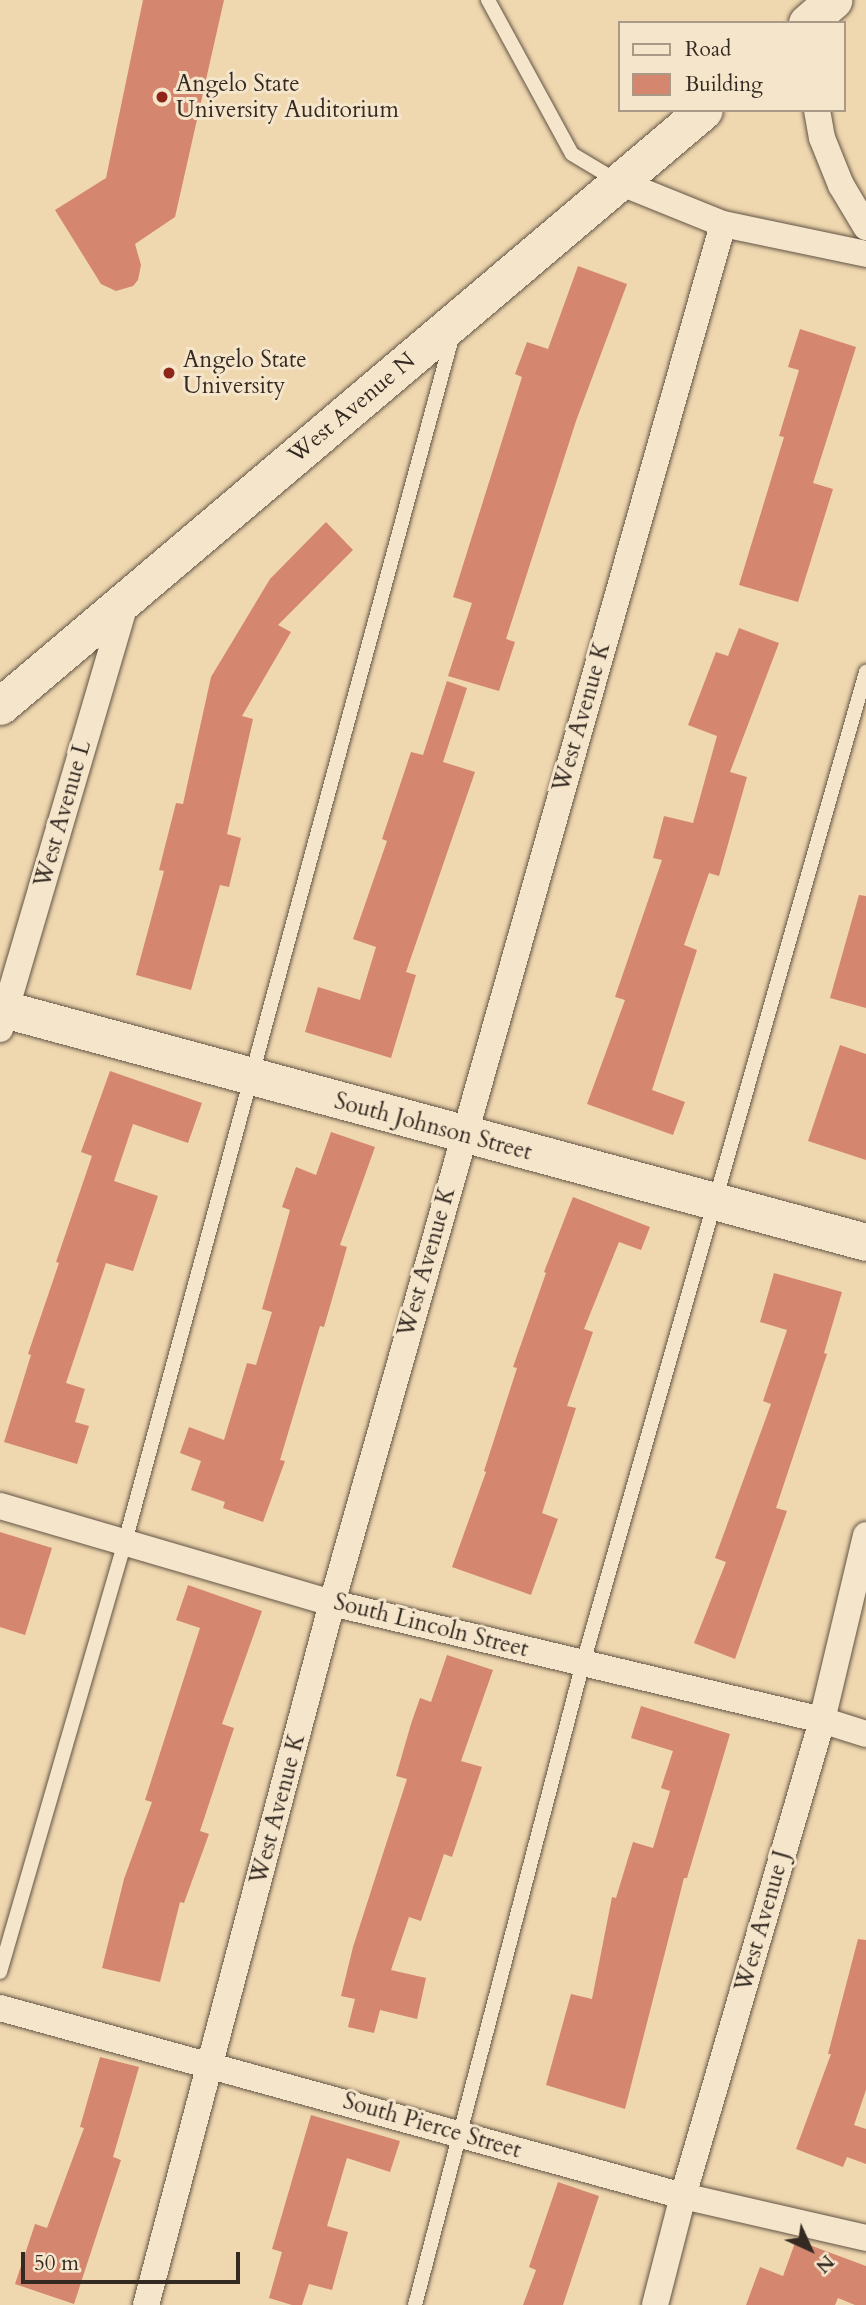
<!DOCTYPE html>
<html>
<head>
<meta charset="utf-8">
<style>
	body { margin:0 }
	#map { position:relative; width:866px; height:2305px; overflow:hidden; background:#efd7af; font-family:Cardo,serif }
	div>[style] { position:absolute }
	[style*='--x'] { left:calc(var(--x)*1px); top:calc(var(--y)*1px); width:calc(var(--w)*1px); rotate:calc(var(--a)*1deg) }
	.building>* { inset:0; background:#d4876e }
	.roads { filter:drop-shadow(0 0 2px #635545) drop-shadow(0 0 2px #635545) }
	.lane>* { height:14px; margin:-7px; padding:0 7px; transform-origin:7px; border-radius:7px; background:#f5e5cb }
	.street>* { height:26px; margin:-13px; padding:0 13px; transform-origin:13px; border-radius:13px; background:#f5e5cb }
	.secondary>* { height:37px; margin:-18.5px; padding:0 18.5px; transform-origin:18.5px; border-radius:18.5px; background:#f5e5cb }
	.dots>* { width:19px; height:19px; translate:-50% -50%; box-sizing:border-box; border:4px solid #f5e5cb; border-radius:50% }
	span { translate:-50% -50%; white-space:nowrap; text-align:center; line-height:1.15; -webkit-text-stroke:6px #f5e5cb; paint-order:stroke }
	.poi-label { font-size:23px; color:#342a22 }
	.left { translate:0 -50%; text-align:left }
	.street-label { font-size:23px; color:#342a22 }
	.legend { position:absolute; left:618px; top:21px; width:228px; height:91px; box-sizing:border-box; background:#f5e5cb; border:2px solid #a89a87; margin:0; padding:9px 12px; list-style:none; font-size:21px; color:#342a22 }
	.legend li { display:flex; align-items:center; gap:14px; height:35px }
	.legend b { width:35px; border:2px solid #a89a87 }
	.north { position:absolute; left:775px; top:2214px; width:70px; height:70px; -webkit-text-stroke:5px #f5e5cb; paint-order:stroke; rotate:135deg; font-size:19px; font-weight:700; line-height:28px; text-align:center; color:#342a22 }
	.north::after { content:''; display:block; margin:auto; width:24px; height:32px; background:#342a22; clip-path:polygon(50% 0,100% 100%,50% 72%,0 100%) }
	.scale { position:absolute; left:21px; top:2252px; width:219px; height:32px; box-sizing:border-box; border:4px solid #342a22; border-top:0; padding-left:9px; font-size:21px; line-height:24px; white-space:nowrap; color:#342a22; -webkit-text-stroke:5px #f5e5cb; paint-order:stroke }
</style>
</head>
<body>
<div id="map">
	<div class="building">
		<div style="clip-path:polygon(143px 0,224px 0,175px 217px,135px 244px,141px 265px,138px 280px,133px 286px,116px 291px,101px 284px,55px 210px,106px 178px)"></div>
		<div style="clip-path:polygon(578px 266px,627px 284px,576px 421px,506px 639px,515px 642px,499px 691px,448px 676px,472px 603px,453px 597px,522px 377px,515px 374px,527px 342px,548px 349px)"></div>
		<div style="clip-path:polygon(800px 329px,856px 347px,813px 483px,833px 489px,798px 602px,739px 585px,784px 437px,779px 436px,799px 370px,788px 367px)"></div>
		<div style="clip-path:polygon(326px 522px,353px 550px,278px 625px,291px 632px,242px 716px,253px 719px,227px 834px,241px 838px,229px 887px,220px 885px,191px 990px,136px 975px,164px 871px,159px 870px,176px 803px,183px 804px,211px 677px,270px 579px)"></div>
		<div style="clip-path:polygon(739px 628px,779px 643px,730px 772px,747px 777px,719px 876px,709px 873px,684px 945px,697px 950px,652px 1090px,685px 1102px,673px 1135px,587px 1104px,625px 1000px,615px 997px,662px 860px,653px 858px,664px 816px,693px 823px,717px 736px,688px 725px,716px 652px,728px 656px)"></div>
		<div style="clip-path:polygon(447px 681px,467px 688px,443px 762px,475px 772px,406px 972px,416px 975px,391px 1058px,305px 1032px,318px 987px,360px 1000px,376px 947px,353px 939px,387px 841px,382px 839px,411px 752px,423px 755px)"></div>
		<div style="clip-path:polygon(859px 895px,866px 896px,866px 1008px,830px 998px)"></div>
		<div style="clip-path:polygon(840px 1045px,866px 1054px,866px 1160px,808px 1141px)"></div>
		<div style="clip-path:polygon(110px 1071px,202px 1103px,188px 1143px,133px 1124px,114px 1181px,158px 1196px,133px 1271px,106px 1263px,66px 1383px,85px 1389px,75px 1422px,89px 1426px,77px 1464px,4px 1442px,31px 1355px,28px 1354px,59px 1263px,56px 1262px,92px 1156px,81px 1152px)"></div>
		<div style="clip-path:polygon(331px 1132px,375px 1147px,340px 1245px,347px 1247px,324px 1327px,320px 1326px,280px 1460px,285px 1461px,263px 1522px,223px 1508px,225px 1502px,191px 1490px,201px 1461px,180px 1453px,189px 1427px,224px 1440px,247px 1363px,256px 1365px,272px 1312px,262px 1309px,290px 1210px,282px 1207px,296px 1167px,316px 1175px)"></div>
		<div style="clip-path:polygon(573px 1197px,650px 1227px,641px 1250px,619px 1242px,584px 1329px,593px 1332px,567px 1406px,576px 1408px,542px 1513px,558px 1519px,531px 1595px,452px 1567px,486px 1472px,484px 1471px,517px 1368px,513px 1367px,546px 1273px,544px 1272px)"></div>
		<div style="clip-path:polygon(774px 1273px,842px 1292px,824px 1353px,827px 1354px,776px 1508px,787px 1511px,735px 1659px,694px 1643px,726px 1562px,715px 1558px,771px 1404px,763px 1401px,787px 1330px,760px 1322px)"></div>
		<div style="clip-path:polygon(0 1532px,52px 1548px,25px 1635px,0 1627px)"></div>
		<div style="clip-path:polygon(188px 1585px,262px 1611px,222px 1724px,234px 1728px,200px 1831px,209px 1834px,184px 1903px,180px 1902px,160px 1982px,102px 1968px,124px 1879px,152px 1802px,145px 1800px,200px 1628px,176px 1620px)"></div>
		<div style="clip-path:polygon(447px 1655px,493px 1670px,461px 1761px,482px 1767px,452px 1857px,444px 1854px,421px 1921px,409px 1917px,391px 1970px,426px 1978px,417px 2019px,380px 2010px,374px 2033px,348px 2027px,355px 1999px,341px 1996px,353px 1947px,407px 1779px,396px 1776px,411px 1724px,420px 1698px,431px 1702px)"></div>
		<div style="clip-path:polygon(641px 1706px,730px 1734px,687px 1878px,684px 1878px,625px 2109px,546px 2085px,571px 1994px,592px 1999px,612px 1897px,616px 1898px,633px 1842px,653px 1848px,670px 1791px,661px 1788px,673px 1751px,631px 1738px)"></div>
		<div style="clip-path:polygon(858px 1939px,866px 1940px,866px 2090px,854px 2125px,866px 2129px,866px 2164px,847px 2157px,843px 2167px,796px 2149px,831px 2054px,828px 2054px)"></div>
		<div style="clip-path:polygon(100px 2057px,139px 2067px,113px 2157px,121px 2160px,74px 2304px,15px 2284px,35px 2224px,47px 2228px,84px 2128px,80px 2127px)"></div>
		<div style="clip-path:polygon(311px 2115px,400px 2141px,390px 2172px,347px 2158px,327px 2226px,348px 2232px,332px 2290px,309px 2284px,302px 2305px,292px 2305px,269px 2298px,282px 2252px,272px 2249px)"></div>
		<div style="clip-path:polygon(558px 2182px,599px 2196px,563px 2305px,523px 2305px,536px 2270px,529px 2267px)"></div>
		<div style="clip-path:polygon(796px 2240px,866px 2266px,866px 2305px,855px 2305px,838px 2298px,835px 2305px,746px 2305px,760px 2267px,783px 2276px)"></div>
	</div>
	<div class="roads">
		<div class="lane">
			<div style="--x:488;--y:0;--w:175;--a:61.4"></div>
			<div style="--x:572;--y:154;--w:55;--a:30.8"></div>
			<div style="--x:0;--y:1972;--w:448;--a:-73.8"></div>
			<div style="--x:125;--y:1542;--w:1252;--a:-74.81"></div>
			<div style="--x:415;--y:2305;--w:664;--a:-75.34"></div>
			<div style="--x:583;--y:1663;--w:1031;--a:-74.06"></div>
		</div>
		<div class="street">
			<div style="--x:817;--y:110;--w:28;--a:80"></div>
			<div style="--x:822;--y:138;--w:51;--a:68"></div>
			<div style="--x:841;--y:185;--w:49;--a:59.2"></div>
			<div style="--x:619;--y:182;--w:112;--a:22"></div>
			<div style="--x:723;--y:224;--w:146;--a:11.8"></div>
			<div style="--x:0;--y:1029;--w:449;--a:-73.6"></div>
			<div style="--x:0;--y:1506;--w:346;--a:16.3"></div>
			<div style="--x:332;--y:1603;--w:504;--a:13.43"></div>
			<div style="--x:822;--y:1720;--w:46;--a:17.7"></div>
			<div style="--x:0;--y:2008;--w:708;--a:15.39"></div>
			<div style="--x:683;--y:2196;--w:188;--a:12.9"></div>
			<div style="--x:146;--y:2305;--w:726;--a:-75.16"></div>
			<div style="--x:332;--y:1603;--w:1433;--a:-74.17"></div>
			<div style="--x:655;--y:2305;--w:113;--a:-75.6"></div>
			<div style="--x:683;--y:2196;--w:496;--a:-73.7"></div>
			<div style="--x:822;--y:1720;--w:190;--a:-76.6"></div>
		</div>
		<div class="secondary">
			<div style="--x:807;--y:23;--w:35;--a:-41"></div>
			<div style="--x:0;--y:706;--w:922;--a:-40.25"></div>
			<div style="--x:0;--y:1008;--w:897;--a:15.12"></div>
		</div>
	</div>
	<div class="dots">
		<div style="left:162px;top:97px;background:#8f2418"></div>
		<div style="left:169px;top:373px;background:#8f2418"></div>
	</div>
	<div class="poi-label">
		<span class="left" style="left:176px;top:97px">Angelo State<br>University Auditorium</span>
		<span class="left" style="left:183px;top:373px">Angelo State<br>University</span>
	</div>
	<div class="street-label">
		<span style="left:352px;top:408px;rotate:-40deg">West Avenue N</span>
		<span style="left:582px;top:717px;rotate:-74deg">West Avenue K</span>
		<span style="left:63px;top:814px;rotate:-74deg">West Avenue L</span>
		<span style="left:433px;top:1127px;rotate:15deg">South Johnson Street</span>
		<span style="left:427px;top:1262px;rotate:-74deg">West Avenue K</span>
		<span style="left:431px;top:1626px;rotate:14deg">South Lincoln Street</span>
		<span style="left:278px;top:1809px;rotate:-75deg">West Avenue K</span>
		<span style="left:763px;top:1921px;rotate:-74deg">West Avenue J</span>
		<span style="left:432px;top:2126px;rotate:16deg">South Pierce Street</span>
	</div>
	<ul class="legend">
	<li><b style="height:9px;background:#f5e5cb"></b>Road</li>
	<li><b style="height:19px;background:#d4876e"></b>Building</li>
	</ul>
	<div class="north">N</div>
	<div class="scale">50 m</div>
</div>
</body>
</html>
